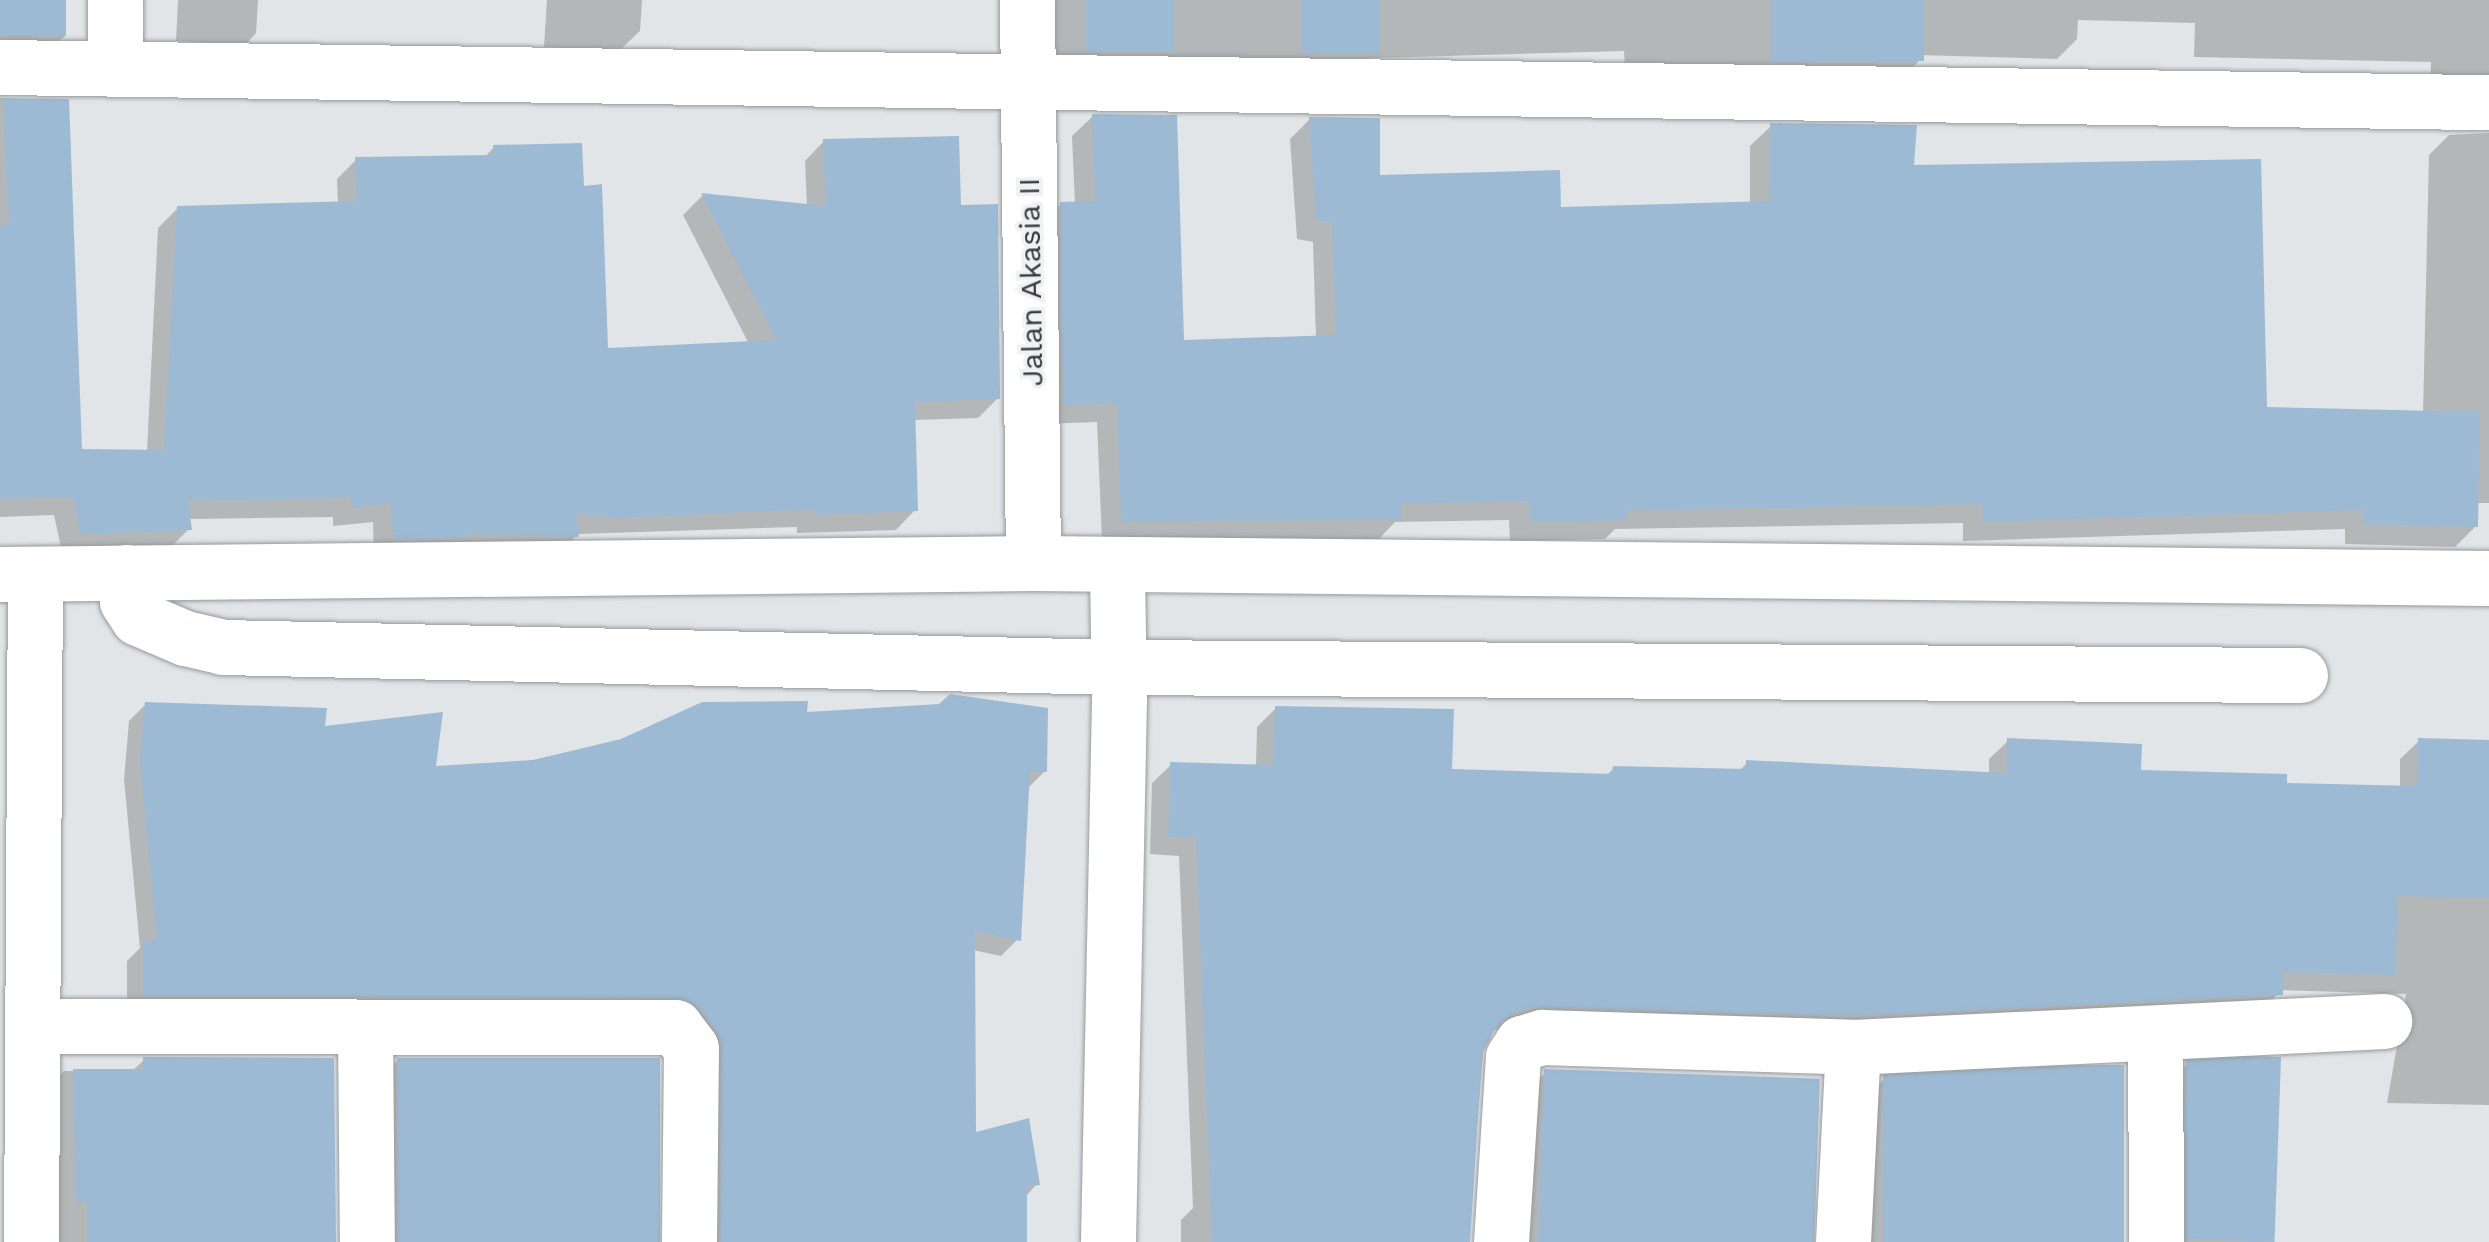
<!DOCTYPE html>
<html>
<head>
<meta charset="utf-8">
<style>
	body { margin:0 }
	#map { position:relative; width:2489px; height:1242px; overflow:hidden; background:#e1e5e7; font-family:"Work Sans",sans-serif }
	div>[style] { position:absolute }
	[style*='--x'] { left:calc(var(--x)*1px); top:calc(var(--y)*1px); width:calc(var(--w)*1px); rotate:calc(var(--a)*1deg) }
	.shadow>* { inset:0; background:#0003 }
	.building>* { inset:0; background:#9dbad4; transform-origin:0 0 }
	.roads { filter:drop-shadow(0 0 2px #979a9c) drop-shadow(0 0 2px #979a9c) }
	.minor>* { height:55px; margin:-27.5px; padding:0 27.5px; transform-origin:27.5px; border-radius:27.5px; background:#fff }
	span { translate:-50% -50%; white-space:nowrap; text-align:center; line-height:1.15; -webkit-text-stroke:8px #eff2f5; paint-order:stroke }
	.street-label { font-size:30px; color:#37383a }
</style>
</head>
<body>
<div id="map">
	<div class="shadow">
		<div style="clip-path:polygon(0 0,64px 0,65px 36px,45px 55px,0 57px)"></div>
		<div style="clip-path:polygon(178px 0,258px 0,256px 33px,245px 45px,176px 41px)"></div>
		<div style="clip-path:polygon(547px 0,642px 0,640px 31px,618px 52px,544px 47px)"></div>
		<div style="clip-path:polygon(1043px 0,2489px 0,2489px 99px,2430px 90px,2431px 62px,2194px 57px,2195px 23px,2078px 20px,2077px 39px,2057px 59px,1918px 55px,1918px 62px,1898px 82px,1625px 68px,1624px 51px,1374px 58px,1357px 74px,1045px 70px)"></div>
		<div style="clip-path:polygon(0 98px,67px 102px,79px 452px,147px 452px,158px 228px,178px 208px,338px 204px,337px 179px,356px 160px,484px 158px,494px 147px,581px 189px,605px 350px,749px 344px,683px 215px,702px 196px,807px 207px,805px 161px,824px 141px,959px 207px,998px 398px,978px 418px,913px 420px,915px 510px,896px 530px,797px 533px,797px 527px,578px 534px,557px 555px,374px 557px,373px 522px,333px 526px,333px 517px,188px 519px,189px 529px,170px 548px,62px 552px,54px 515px,0 517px)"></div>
		<div style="clip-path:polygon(1093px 116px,1182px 343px,1316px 338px,1313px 242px,1297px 239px,1290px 139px,1310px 119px,1377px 177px,1558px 210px,1750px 204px,1750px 146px,1771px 126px,1912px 168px,2264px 409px,2423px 413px,2429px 155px,2449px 135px,2489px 133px,2489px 503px,2476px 503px,2476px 526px,2455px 547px,2345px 544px,2345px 529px,1963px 541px,1963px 523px,1615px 529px,1605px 539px,1510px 541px,1509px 520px,1395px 522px,1379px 539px,1102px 540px,1097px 422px,1043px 424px,1041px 225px,1061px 204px,1075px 204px,1072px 136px)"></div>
		<div style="clip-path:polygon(146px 704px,323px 729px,434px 769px,533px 762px,804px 715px,1045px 771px,1028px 788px,1018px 939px,1001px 956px,973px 950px,973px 1135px,1037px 1184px,1025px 1197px,1025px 1242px,705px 1242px,700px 1046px,127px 1011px,127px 961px,140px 948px,124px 779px,129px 721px)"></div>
		<div style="clip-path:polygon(1276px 708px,1449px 771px,1605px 777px,1614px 768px,1738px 772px,1747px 763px,1989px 775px,1989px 759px,2008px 741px,2138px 772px,2284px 785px,2400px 788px,2400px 759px,2419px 741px,2489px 742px,2489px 1105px,2387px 1103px,2406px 994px,2281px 990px,2262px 1012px,1833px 1033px,1522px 1023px,1492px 1031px,1484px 1040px,1468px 1242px,1181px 1242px,1181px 1220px,1193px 1208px,1179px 856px,1150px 854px,1152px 783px,1171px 765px,1256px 767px,1257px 727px)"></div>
		<div style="clip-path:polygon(144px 1060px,333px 1242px,46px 1242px,47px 1088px,64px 1071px,132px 1071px)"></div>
		<div style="clip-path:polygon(398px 1060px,655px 1242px,382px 1242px,381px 1077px)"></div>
		<div style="clip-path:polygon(2187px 1064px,2272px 1242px,2170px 1242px,2169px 1083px)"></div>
		<div style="clip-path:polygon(1547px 1071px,1809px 1242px,1516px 1242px,1529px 1089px)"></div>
		<div style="clip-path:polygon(1884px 1079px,2122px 1242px,1858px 1242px,1865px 1098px)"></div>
	</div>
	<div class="building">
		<div style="left:0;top:0;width:66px;height:36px"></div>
		<div style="left:1086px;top:0;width:87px;height:51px"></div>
		<div style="left:1301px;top:0;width:79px;height:54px"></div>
		<div style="left:1771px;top:0;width:153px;height:61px"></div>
		<div style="clip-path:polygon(3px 98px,69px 99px,82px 449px,164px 450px,177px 206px,357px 201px,355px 157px,494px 155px,493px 145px,582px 143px,584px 186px,602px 184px,608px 348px,776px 340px,701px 193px,826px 206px,823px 139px,959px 136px,961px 205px,998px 204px,1000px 399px,915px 402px,918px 511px,816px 515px,815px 509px,617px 518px,577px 513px,579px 537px,466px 534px,467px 538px,393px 539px,391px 503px,352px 508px,351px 498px,188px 500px,192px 530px,81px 534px,73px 497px,0 499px,0 226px,9px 226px)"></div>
		<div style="clip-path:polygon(1092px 114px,1177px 115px,1184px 340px,1336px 335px,1332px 222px,1316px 220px,1309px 117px,1380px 118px,1380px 175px,1560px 170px,1561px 207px,1769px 201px,1770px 123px,1917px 125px,1914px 165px,2261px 159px,2267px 407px,2480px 412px,2478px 527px,2364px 524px,2364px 510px,1983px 522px,1982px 504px,1628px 510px,1628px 520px,1530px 522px,1529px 501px,1401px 504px,1402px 520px,1121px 521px,1117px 403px,1063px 405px,1060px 202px,1095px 201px)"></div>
		<div style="clip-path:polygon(950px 694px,1048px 708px,1047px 772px,1030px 771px,1021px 941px,975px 931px,976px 1132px,1029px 1118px,1040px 1185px,1027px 1186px,1027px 1242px,720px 1242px,722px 1048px,716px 1029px,688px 999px,143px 995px,143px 941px,157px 940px,140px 761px,145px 702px,327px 708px,325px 726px,443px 712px,436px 766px,533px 760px,621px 739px,702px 702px,808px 701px,807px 712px,939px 704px)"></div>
		<div style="clip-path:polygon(1275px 706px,1454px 709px,1452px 769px,1612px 774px,1613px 766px,1746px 769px,1746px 760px,2006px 773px,2007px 738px,2142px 744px,2141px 770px,2287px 774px,2287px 783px,2417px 786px,2418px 738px,2489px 740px,2489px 898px,2398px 896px,2395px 975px,2284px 972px,2283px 995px,1853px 1016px,1533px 1007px,1513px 1013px,1497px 1025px,1482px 1054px,1470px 1242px,1212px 1242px,1196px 838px,1168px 837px,1170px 762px,1273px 765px)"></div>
		<div style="clip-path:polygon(143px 1057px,334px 1058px,336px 1242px,87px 1242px,87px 1202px,76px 1202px,73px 1069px,143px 1069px)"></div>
		<div style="left:2281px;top:1057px;width:185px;height:95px;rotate:92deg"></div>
		<div style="left:397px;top:1058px;width:263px;height:184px"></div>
		<div style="left:2124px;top:1065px;width:177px;height:241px;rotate:90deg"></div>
		<div style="left:1544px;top:1069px;width:276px;height:173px;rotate:2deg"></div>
	</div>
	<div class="roads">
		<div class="minor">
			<div style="--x:1027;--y:0;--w:563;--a:89.39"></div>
			<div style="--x:0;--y:67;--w:2489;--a:0.81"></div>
			<div style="--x:115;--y:69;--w:69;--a:-90"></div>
			<div style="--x:126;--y:572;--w:29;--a:88"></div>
			<div style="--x:127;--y:601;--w:20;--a:57"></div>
			<div style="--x:138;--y:618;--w:51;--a:23.1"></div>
			<div style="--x:185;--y:638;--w:39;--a:13"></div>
			<div style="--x:223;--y:647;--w:895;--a:1.28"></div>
			<div style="--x:1118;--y:667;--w:1182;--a:0.39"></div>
			<div style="--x:0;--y:574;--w:1033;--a:-0.61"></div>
			<div style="--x:1033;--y:563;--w:1456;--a:0.59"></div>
			<div style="--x:33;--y:1026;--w:642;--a:0.09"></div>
			<div style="--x:675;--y:1027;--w:26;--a:53"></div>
			<div style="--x:691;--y:1048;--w:194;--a:90.6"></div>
			<div style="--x:365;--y:1028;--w:214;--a:89.5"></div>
			<div style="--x:2155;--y:1034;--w:208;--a:89.7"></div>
			<div style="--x:31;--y:1242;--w:668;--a:-89.66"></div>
			<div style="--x:1108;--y:1242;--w:545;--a:-88.84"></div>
			<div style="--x:1119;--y:697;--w:132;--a:-90.9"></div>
			<div style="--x:1501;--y:1242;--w:185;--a:-86.3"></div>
			<div style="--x:1513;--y:1057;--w:17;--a:-57"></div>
			<div style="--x:1522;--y:1043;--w:21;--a:-17"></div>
			<div style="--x:1542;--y:1037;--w:311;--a:1.8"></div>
			<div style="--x:1853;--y:1047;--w:532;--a:-2.8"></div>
			<div style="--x:1843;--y:1242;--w:195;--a:-87.1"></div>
		</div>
	</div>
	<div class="street-label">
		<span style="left:1031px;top:282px;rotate:-91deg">Jalan Akasia II</span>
	</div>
</div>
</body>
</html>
